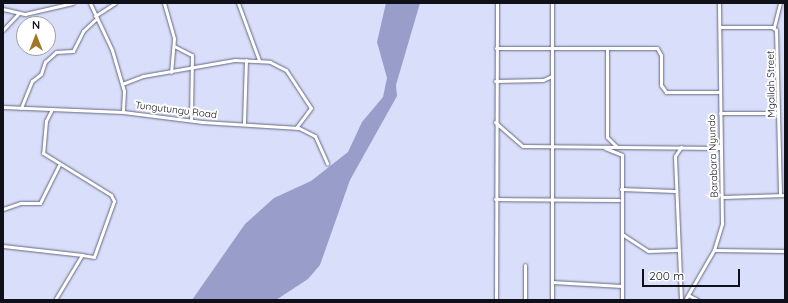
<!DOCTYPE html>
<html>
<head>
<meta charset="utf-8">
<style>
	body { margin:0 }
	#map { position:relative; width:788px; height:303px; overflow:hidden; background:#d9defa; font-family:Quicksand,sans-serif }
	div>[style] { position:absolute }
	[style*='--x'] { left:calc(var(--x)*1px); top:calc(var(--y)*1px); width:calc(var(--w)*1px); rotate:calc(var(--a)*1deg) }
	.water>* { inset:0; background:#989ec9 }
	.roads { filter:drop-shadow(0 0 1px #656981) drop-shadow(0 0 1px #656981) }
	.minor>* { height:3px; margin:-1.5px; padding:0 1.5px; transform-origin:1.5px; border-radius:1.5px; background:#fff }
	span { translate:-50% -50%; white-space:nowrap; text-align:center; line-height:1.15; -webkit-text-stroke:4px #fff; paint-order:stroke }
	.street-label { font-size:10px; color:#0f101a }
	.frame { position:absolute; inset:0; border:4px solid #0f101a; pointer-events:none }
	.north { position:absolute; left:16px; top:16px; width:40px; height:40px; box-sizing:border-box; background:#fff; border:1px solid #9f9fa3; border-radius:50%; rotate:0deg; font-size:11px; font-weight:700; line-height:16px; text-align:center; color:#0f101a }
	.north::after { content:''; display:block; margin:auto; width:14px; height:18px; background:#a07726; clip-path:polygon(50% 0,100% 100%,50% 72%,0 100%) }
	.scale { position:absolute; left:642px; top:269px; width:98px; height:18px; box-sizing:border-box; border:2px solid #0f101a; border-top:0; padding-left:5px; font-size:12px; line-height:14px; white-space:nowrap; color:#0f101a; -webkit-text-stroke:3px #fff; paint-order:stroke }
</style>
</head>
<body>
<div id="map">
	<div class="water">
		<div style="clip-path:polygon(386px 3px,420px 3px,396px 85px,397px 96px,350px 180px,320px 265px,308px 279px,276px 300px,192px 300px,245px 224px,274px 198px,311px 181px,348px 152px,362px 122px,383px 97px,387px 78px,377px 42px)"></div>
	</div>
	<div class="roads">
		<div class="minor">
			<div style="--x:90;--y:3;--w:52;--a:64.9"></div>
			<div style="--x:112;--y:50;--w:43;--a:73.7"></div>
			<div style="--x:124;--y:91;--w:21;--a:93"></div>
			<div style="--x:164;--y:3;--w:37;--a:74"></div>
			<div style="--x:174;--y:39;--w:33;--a:95"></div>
			<div style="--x:238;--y:3;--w:61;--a:69.8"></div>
			<div style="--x:552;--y:3;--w:297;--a:90"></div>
			<div style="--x:3;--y:9;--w:23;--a:13"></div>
			<div style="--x:25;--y:14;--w:49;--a:-12.9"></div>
			<div style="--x:95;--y:16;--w:24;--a:-33"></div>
			<div style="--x:720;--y:27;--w:52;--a:0"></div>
			<div style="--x:772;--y:27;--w:5;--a:37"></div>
			<div style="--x:776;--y:30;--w:165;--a:88.6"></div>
			<div style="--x:774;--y:27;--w:25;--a:-76"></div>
			<div style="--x:3;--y:30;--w:22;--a:-47"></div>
			<div style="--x:174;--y:46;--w:20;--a:27"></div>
			<div style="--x:192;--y:55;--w:64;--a:90.9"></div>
			<div style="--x:496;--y:48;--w:161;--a:0"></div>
			<div style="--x:657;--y:48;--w:8;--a:60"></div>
			<div style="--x:661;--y:55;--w:30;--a:90"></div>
			<div style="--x:661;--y:85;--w:9;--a:54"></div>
			<div style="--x:666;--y:92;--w:54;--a:0"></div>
			<div style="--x:607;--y:49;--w:88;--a:90"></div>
			<div style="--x:607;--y:137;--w:14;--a:45"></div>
			<div style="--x:495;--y:81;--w:48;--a:-1.2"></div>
			<div style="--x:543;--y:80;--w:10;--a:-24"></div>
			<div style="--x:122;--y:84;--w:22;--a:-21"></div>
			<div style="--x:143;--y:76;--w:93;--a:-9.9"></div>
			<div style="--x:235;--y:60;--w:35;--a:3"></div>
			<div style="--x:270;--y:62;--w:18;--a:27"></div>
			<div style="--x:286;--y:70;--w:45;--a:56.7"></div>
			<div style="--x:311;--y:108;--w:25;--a:127"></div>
			<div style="--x:3;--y:107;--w:120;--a:2.4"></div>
			<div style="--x:123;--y:112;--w:80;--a:7.2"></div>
			<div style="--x:202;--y:122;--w:97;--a:3.5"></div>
			<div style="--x:299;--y:128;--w:18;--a:27"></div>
			<div style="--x:315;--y:136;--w:30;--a:66"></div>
			<div style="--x:21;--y:108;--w:29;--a:-68"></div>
			<div style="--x:32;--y:81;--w:11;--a:-38"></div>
			<div style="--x:41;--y:74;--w:13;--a:-72"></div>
			<div style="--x:45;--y:62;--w:15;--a:-42"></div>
			<div style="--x:56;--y:52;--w:17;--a:-3"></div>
			<div style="--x:73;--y:51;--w:22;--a:-63"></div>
			<div style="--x:83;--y:31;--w:18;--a:-43"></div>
			<div style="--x:52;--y:109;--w:13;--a:117"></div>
			<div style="--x:46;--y:121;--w:32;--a:95"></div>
			<div style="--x:43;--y:153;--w:80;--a:31.7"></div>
			<div style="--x:111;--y:195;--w:7;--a:63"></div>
			<div style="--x:114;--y:201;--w:59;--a:109.7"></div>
			<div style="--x:94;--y:257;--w:12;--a:-171"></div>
			<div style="--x:82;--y:255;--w:52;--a:121"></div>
			<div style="--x:720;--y:113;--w:58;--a:0"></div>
			<div style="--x:495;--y:122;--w:37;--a:41"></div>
			<div style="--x:523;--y:146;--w:197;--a:0.6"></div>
			<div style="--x:244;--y:123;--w:63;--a:-88.2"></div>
			<div style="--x:605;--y:148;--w:18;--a:22"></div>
			<div style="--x:622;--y:155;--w:145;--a:90"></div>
			<div style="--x:621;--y:189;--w:54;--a:2.1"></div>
			<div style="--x:723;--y:197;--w:62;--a:-1.8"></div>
			<div style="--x:495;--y:199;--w:124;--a:0.5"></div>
			<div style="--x:3;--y:209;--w:18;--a:-19"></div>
			<div style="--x:20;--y:203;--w:20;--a:0"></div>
			<div style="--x:40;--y:203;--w:42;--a:-63.4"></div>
			<div style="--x:622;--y:234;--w:31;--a:33"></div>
			<div style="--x:648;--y:251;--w:31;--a:-2"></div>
			<div style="--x:3;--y:246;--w:80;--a:6.5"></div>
			<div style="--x:714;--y:250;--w:71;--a:0.8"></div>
			<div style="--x:525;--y:265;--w:35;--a:90"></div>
			<div style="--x:552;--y:282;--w:70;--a:3.3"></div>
			<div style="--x:688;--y:295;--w:11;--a:27"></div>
			<div style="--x:496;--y:300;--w:297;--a:-89.8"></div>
			<div style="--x:681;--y:300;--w:144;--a:-92.4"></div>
			<div style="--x:675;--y:156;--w:11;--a:-56"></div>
			<div style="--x:685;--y:300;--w:58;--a:-59.9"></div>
			<div style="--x:714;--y:250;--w:28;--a:-73"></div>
			<div style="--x:722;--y:223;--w:220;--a:-90.8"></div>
		</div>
	</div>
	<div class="street-label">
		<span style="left:771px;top:84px;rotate:-91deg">Mgallah Street</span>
		<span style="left:176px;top:110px;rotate:7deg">Tungutungu Road</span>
		<span style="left:713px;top:156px;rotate:-92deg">Barabara Nyundo</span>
	</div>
	<div class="frame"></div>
	<div class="north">N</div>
	<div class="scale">200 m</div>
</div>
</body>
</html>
